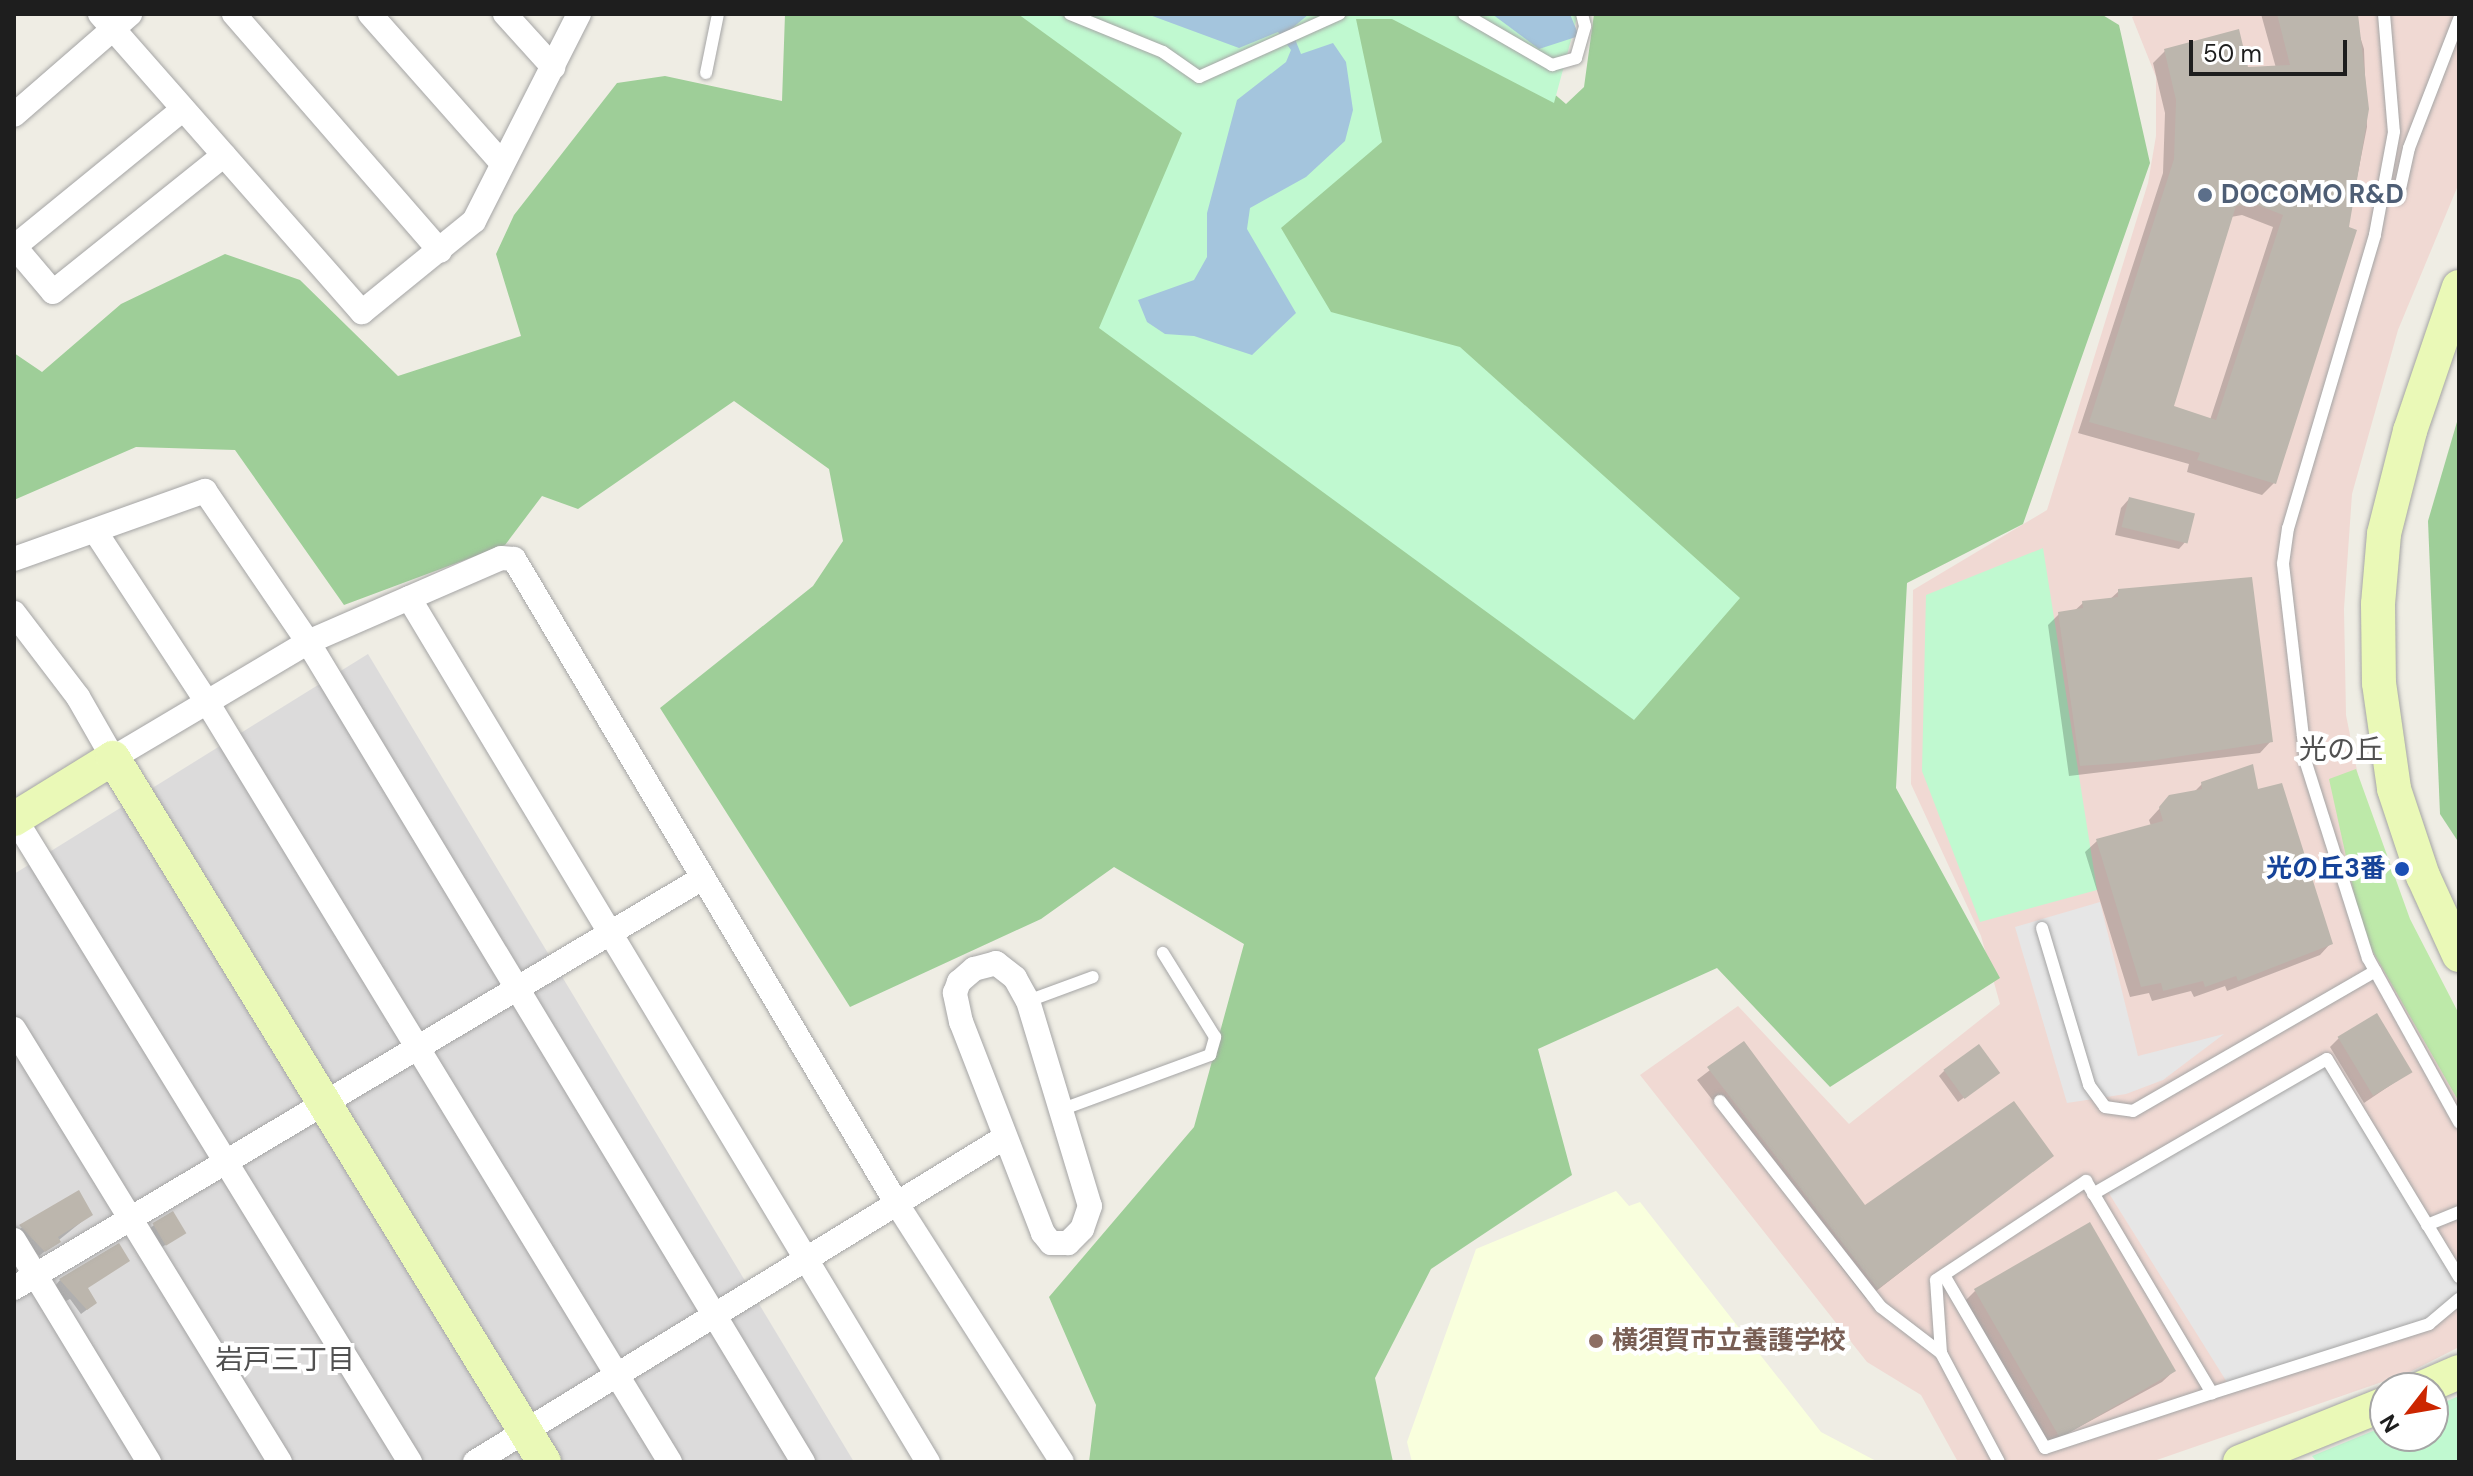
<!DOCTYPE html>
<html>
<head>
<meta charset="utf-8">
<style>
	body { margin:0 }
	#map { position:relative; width:2473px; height:1476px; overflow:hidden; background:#efede4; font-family:"DM Sans","Noto Sans JP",sans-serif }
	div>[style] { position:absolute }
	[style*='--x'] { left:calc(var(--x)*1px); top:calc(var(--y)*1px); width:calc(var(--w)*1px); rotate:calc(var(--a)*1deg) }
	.residential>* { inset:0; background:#dcdbdb }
	.commercial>* { inset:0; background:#f0d9d3 }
	.education>* { inset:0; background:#f9ffdd }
	.grass>* { inset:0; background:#bde9a9 }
	.forest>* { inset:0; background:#9ece98 }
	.park>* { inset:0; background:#c0f9d0 }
	.parking>* { inset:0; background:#e6e6e6 }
	.water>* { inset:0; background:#a4c5dd }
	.shadow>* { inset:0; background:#0003 }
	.building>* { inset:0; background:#bcb6ad; transform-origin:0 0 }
	.roads { filter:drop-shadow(0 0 2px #a5a5a5) drop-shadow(0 0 2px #a5a5a5) }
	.lane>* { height:12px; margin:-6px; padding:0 6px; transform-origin:6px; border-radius:6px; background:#fff }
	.street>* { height:24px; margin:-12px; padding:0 12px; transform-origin:12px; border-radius:12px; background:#fff }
	.secondary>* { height:34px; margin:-17px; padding:0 17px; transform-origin:17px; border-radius:17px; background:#eaf9b7 }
	.dots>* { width:22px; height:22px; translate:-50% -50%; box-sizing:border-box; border:4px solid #fff; border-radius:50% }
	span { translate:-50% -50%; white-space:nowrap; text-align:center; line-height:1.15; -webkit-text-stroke:8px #fff; paint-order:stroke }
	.service-label { font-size:26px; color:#4e5e75; font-weight:700 }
	.left { translate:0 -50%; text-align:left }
	.transit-label { font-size:26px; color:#164399; font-weight:700 }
	.right { translate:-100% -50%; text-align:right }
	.education-label { font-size:26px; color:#785e54; font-weight:700 }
	.neighbourhood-label { font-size:28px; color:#515151 }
	.frame { position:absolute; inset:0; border:16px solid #1e1e1e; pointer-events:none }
	.north { position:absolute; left:2369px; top:1372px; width:80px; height:80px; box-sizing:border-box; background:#fff; border:2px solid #a5a5a5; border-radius:50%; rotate:239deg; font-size:22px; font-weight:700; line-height:32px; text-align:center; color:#1e1e1e }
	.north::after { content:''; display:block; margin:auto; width:28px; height:36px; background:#cc2600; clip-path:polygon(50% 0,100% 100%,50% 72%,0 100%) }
	.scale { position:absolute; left:2189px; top:40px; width:158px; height:36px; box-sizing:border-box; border:4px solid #1e1e1e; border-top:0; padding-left:10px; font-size:24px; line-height:28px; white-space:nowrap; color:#1e1e1e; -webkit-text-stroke:6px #fff; paint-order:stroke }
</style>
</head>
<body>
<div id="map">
	<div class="residential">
		<div style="clip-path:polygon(368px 654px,854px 1462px,14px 1462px,14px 874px)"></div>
	</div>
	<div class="commercial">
		<div style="clip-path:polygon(2138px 14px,2459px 14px,2459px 183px,2398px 330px,2352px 494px,2344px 609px,2346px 715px,2367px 821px,2400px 917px,2459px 1020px,2459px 1347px,2408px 1373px,2151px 1462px,1958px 1462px,1921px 1395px,1867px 1362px,1640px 1075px,1738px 1006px,1849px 1124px,2000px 1004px,1981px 936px,1911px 784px,1913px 590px,2047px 510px,2148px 183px,2156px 136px,2156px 77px,2132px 17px)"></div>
	</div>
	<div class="education">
		<div style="clip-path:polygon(1616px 1191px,1629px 1206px,1640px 1202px,1821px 1432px,1878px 1462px,1412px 1462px,1407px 1442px,1476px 1249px)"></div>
	</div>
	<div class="grass">
		<div style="clip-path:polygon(2356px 769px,2410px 919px,2459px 1014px,2459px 1102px,2363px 934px,2329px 779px)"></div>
	</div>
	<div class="forest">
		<div style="clip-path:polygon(785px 14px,1447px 14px,1509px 55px,1566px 104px,1584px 87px,1594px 14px,2101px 14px,2119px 25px,2150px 163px,2023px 524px,1907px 583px,1896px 788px,2000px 978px,1830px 1087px,1717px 968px,1538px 1049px,1572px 1175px,1431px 1269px,1375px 1378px,1393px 1462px,1089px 1462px,1096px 1405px,1049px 1297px,1194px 1127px,1244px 944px,1114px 867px,1041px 919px,850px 1007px,660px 708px,813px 586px,843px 541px,829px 469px,734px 401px,578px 509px,542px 496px,505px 545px,344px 605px,235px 450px,136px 447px,14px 500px,14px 353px,42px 372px,121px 304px,225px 254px,300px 280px,398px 376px,521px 336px,496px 254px,514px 215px,617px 83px,665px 76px,782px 101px)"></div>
		<div style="clip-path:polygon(2459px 415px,2459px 843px,2440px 814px,2428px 521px)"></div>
	</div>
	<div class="park">
		<div style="clip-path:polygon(1018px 14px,1578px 14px,1554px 103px,1392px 19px,1356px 19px,1382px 142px,1281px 228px,1331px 312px,1460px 347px,1740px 598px,1634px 720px,1099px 328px,1182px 133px)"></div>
		<div style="clip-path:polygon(2043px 548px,2097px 890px,1980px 922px,1922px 771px,1926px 595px)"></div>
		<div style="clip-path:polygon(2459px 1396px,2459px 1462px,2317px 1462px,2312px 1456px,2385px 1426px,2385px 1436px,2433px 1436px,2433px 1407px)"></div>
	</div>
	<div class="parking">
		<div style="clip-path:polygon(2100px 902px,2138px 1056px,2224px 1034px,2163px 1080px,2126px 1094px,2067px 1103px,2015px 927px)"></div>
		<div style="clip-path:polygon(2332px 1059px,2459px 1270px,2459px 1305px,2435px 1321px,2230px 1387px,2105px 1187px)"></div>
	</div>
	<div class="water">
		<div style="clip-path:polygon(1147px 14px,1309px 14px,1291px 29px,1301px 54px,1333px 43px,1346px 62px,1353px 110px,1345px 141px,1306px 177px,1250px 208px,1247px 229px,1296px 313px,1252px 355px,1194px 336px,1165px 334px,1147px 322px,1138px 300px,1194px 280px,1207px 257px,1207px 213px,1237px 100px,1286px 62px,1291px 50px,1278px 32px,1239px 48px)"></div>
		<div style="clip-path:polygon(1492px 14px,1570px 14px,1579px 36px,1539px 49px)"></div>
	</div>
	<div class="shadow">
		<div style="clip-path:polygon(evenodd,2261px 14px,2353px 14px,2364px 49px,2367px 127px,2347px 228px,2355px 231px,2274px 483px,2262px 495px,2187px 472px,2189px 464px,2078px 433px,2163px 173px,2165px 113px,2153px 63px,2165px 51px,2247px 69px,2276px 68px,2261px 14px,2242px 215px,2273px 227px,2210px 420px,2172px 407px,2231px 217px,2242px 215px)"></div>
		<div style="clip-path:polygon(2129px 499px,2187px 540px,2179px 549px,2115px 535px,2121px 508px)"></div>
		<div style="clip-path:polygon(2119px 591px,2271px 741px,2260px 753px,2069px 776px,2048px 625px,2059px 614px,2073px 612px,2083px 603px,2109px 600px)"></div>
		<div style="clip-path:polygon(2202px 784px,2257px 792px,2331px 943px,2320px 955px,2227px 991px,2225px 986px,2194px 997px,2191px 991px,2152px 1001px,2149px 993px,2130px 997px,2085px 852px,2097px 841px,2151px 826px,2149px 820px,2170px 797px,2194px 792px)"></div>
		<div style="clip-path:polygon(2339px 1038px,2410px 1072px,2364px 1103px,2330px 1047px)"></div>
		<div style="clip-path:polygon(1744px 1044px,1865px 1208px,2051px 1155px,1866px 1299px,1697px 1080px)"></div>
		<div style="clip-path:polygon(1944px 1071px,1992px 1077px,1958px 1102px,1939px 1076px)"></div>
		<div style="clip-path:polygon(78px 1192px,90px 1215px,39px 1256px,15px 1232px)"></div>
		<div style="clip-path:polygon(154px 1225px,184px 1232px,158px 1250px,148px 1230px)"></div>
		<div style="clip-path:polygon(60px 1280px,87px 1289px,89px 1308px,81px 1314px,70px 1299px,66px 1301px,55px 1286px)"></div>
		<div style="clip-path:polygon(1975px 1291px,2175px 1370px,2162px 1382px,2046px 1445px,1963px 1303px)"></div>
	</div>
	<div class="building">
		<div style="clip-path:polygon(evenodd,2277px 14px,2358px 14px,2369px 109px,2349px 227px,2357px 230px,2276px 484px,2197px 460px,2200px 453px,2089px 422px,2174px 159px,2176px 100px,2164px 49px,2239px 29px,2248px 67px,2290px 65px,2277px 14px,2255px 204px,2283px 215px,2216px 420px,2174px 406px,2236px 206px,2255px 204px)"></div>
		<div style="left:2129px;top:497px;width:68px;height:31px;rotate:14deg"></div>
		<div style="clip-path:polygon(2252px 577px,2273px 742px,2149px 761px,2080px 766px,2058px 612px,2083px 608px,2082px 601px,2118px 597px,2118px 589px)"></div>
		<div style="clip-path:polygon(2253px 764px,2258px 789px,2282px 783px,2333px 944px,2238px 981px,2236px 976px,2205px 987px,2203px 981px,2163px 991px,2161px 983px,2141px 987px,2096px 839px,2163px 821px,2159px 807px,2169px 795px,2202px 789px,2201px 782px)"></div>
		<div style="left:2377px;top:1013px;width:69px;height:46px;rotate:59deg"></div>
		<div style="clip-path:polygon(1744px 1041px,1865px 1205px,2014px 1101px,2054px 1156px,1878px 1289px,1707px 1067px)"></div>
		<div style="left:1979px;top:1044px;width:36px;height:44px;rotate:54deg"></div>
		<div style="clip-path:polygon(79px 1190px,93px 1215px,58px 1237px,61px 1242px,45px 1252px,19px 1225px)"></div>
		<div style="left:173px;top:1211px;width:26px;height:24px;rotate:59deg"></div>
		<div style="left:2090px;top:1222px;width:172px;height:134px;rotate:60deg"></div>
		<div style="clip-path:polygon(119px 1243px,130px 1261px,88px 1288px,97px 1303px,87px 1310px,59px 1279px)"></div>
	</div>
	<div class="roads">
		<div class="lane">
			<div style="--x:1070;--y:14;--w:100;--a:22.2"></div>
			<div style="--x:1163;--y:52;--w:44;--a:34.8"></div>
			<div style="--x:1199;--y:77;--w:154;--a:-24.2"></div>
			<div style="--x:1464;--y:14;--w:102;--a:30.1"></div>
			<div style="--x:1552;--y:65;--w:25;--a:-16"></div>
			<div style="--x:1576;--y:58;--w:33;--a:-74"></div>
			<div style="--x:1585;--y:26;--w:12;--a:-104"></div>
			<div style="--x:2384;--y:14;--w:118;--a:85.2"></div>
			<div style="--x:2394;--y:132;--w:105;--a:100.5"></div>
			<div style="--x:2375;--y:235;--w:306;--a:106.5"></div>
			<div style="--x:2288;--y:528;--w:36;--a:98"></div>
			<div style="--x:2283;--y:564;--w:200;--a:83.4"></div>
			<div style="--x:2306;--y:763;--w:205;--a:72.4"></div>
			<div style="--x:2368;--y:958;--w:188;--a:61"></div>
			<div style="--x:706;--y:73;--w:60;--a:-78.5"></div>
			<div style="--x:2398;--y:198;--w:51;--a:-77.6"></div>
			<div style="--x:2409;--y:148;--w:138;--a:-68.8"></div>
			<div style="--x:2042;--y:928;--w:164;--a:73.3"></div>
			<div style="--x:2089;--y:1085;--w:27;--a:54"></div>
			<div style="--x:2105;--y:1107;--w:28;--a:8"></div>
			<div style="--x:2133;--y:1111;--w:280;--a:-30"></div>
			<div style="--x:1028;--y:1001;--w:69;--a:-20.3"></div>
			<div style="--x:1720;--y:1101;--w:261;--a:52"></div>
			<div style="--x:1881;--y:1307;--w:76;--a:37.5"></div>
			<div style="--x:1941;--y:1353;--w:123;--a:62"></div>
			<div style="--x:1063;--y:1109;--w:157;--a:-20.2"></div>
			<div style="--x:1210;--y:1055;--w:19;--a:-74"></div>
			<div style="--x:1215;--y:1037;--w:99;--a:-121.8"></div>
			<div style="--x:2093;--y:1194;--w:270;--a:-30"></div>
			<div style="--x:2327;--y:1059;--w:255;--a:58.8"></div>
			<div style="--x:2427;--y:1225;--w:35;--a:-22"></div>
			<div style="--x:1941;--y:1353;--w:73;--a:-93.9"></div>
			<div style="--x:1936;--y:1280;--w:180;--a:-33.4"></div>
			<div style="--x:2086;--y:1181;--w:247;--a:59.3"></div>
			<div style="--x:2212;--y:1393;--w:176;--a:161.8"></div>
			<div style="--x:2045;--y:1448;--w:200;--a:-120.3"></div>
			<div style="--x:2212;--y:1393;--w:228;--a:-17.6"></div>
			<div style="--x:2429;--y:1324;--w:39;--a:-40"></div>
		</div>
		<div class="street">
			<div style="--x:100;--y:14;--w:397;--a:48.7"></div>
			<div style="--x:362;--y:312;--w:144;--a:-39.1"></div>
			<div style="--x:474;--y:221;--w:232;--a:-63.1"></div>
			<div style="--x:234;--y:14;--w:314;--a:49"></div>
			<div style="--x:370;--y:14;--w:199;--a:48.5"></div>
			<div style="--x:505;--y:14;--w:72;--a:47.8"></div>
			<div style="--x:14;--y:115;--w:154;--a:-41"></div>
			<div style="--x:14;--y:246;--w:60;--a:49.7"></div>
			<div style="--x:53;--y:292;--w:219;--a:-38.7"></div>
			<div style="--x:14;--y:247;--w:218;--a:-39.2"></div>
			<div style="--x:95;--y:531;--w:204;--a:56.8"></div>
			<div style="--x:207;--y:702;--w:890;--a:58.65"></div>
			<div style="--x:14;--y:559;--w:203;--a:-19.6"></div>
			<div style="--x:205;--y:491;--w:183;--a:55.7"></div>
			<div style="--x:308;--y:642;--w:958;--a:58.88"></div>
			<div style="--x:409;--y:598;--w:1008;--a:59.01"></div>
			<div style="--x:14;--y:613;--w:106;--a:52.7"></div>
			<div style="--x:78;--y:697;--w:70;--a:60.2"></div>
			<div style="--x:113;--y:758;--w:227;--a:-30.7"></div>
			<div style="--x:308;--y:642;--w:210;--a:-23.5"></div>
			<div style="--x:501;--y:558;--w:13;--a:4"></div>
			<div style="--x:514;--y:559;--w:750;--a:59.3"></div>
			<div style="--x:897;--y:1204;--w:306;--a:57.4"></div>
			<div style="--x:14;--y:817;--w:757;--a:58.45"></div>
			<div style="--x:996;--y:963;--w:24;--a:38"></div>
			<div style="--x:1015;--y:978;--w:26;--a:61"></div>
			<div style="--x:1028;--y:1001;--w:214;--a:73.2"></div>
			<div style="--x:1090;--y:1206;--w:24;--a:109"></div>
			<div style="--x:1082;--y:1229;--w:20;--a:135"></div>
			<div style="--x:1068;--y:1243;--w:17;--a:180"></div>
			<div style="--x:1051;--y:1243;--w:13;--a:-129"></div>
			<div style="--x:1043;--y:1233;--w:226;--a:-111.2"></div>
			<div style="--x:961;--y:1022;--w:30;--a:-102"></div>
			<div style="--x:955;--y:993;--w:12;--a:-70"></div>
			<div style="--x:959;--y:982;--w:20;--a:-41"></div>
			<div style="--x:974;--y:969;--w:23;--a:-15"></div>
			<div style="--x:14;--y:1029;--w:508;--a:58.44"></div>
			<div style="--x:14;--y:1240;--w:260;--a:58.7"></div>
			<div style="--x:14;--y:1288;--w:800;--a:-30.77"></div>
			<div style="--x:475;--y:1462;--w:618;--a:-31.5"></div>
		</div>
		<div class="secondary">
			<div style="--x:2459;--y:287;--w:152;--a:108.8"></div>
			<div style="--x:2410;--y:431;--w:106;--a:104.2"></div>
			<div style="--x:2384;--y:534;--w:70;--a:94.9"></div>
			<div style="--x:2378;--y:604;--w:79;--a:89.3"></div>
			<div style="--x:2379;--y:683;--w:107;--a:81.9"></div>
			<div style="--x:2394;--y:789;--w:92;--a:71.6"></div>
			<div style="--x:2423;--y:876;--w:87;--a:65.5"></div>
			<div style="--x:14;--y:819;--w:116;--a:-31.6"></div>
			<div style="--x:113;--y:758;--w:825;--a:58.52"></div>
			<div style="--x:2422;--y:1388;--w:40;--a:-23.4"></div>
			<div style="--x:2240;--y:1462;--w:156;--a:-21.8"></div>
		</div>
	</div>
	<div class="dots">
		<div style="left:2205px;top:195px;background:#5c6f8a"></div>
		<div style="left:2402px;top:869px;background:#1a4fb4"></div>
		<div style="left:1596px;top:1341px;background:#8d6e63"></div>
	</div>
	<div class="service-label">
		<span class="left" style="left:2221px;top:195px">DOCOMO R&amp;D</span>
	</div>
	<div class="transit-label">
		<span class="right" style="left:2386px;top:869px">光の丘3番</span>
	</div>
	<div class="education-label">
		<span class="left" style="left:1612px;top:1341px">横須賀市立養護学校</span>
	</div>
	<div class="neighbourhood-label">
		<span style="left:2341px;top:750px">光の丘</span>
		<span style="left:285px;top:1360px">岩戸三丁目</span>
	</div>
	<div class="frame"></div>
	<div class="north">N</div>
	<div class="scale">50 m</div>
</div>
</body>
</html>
